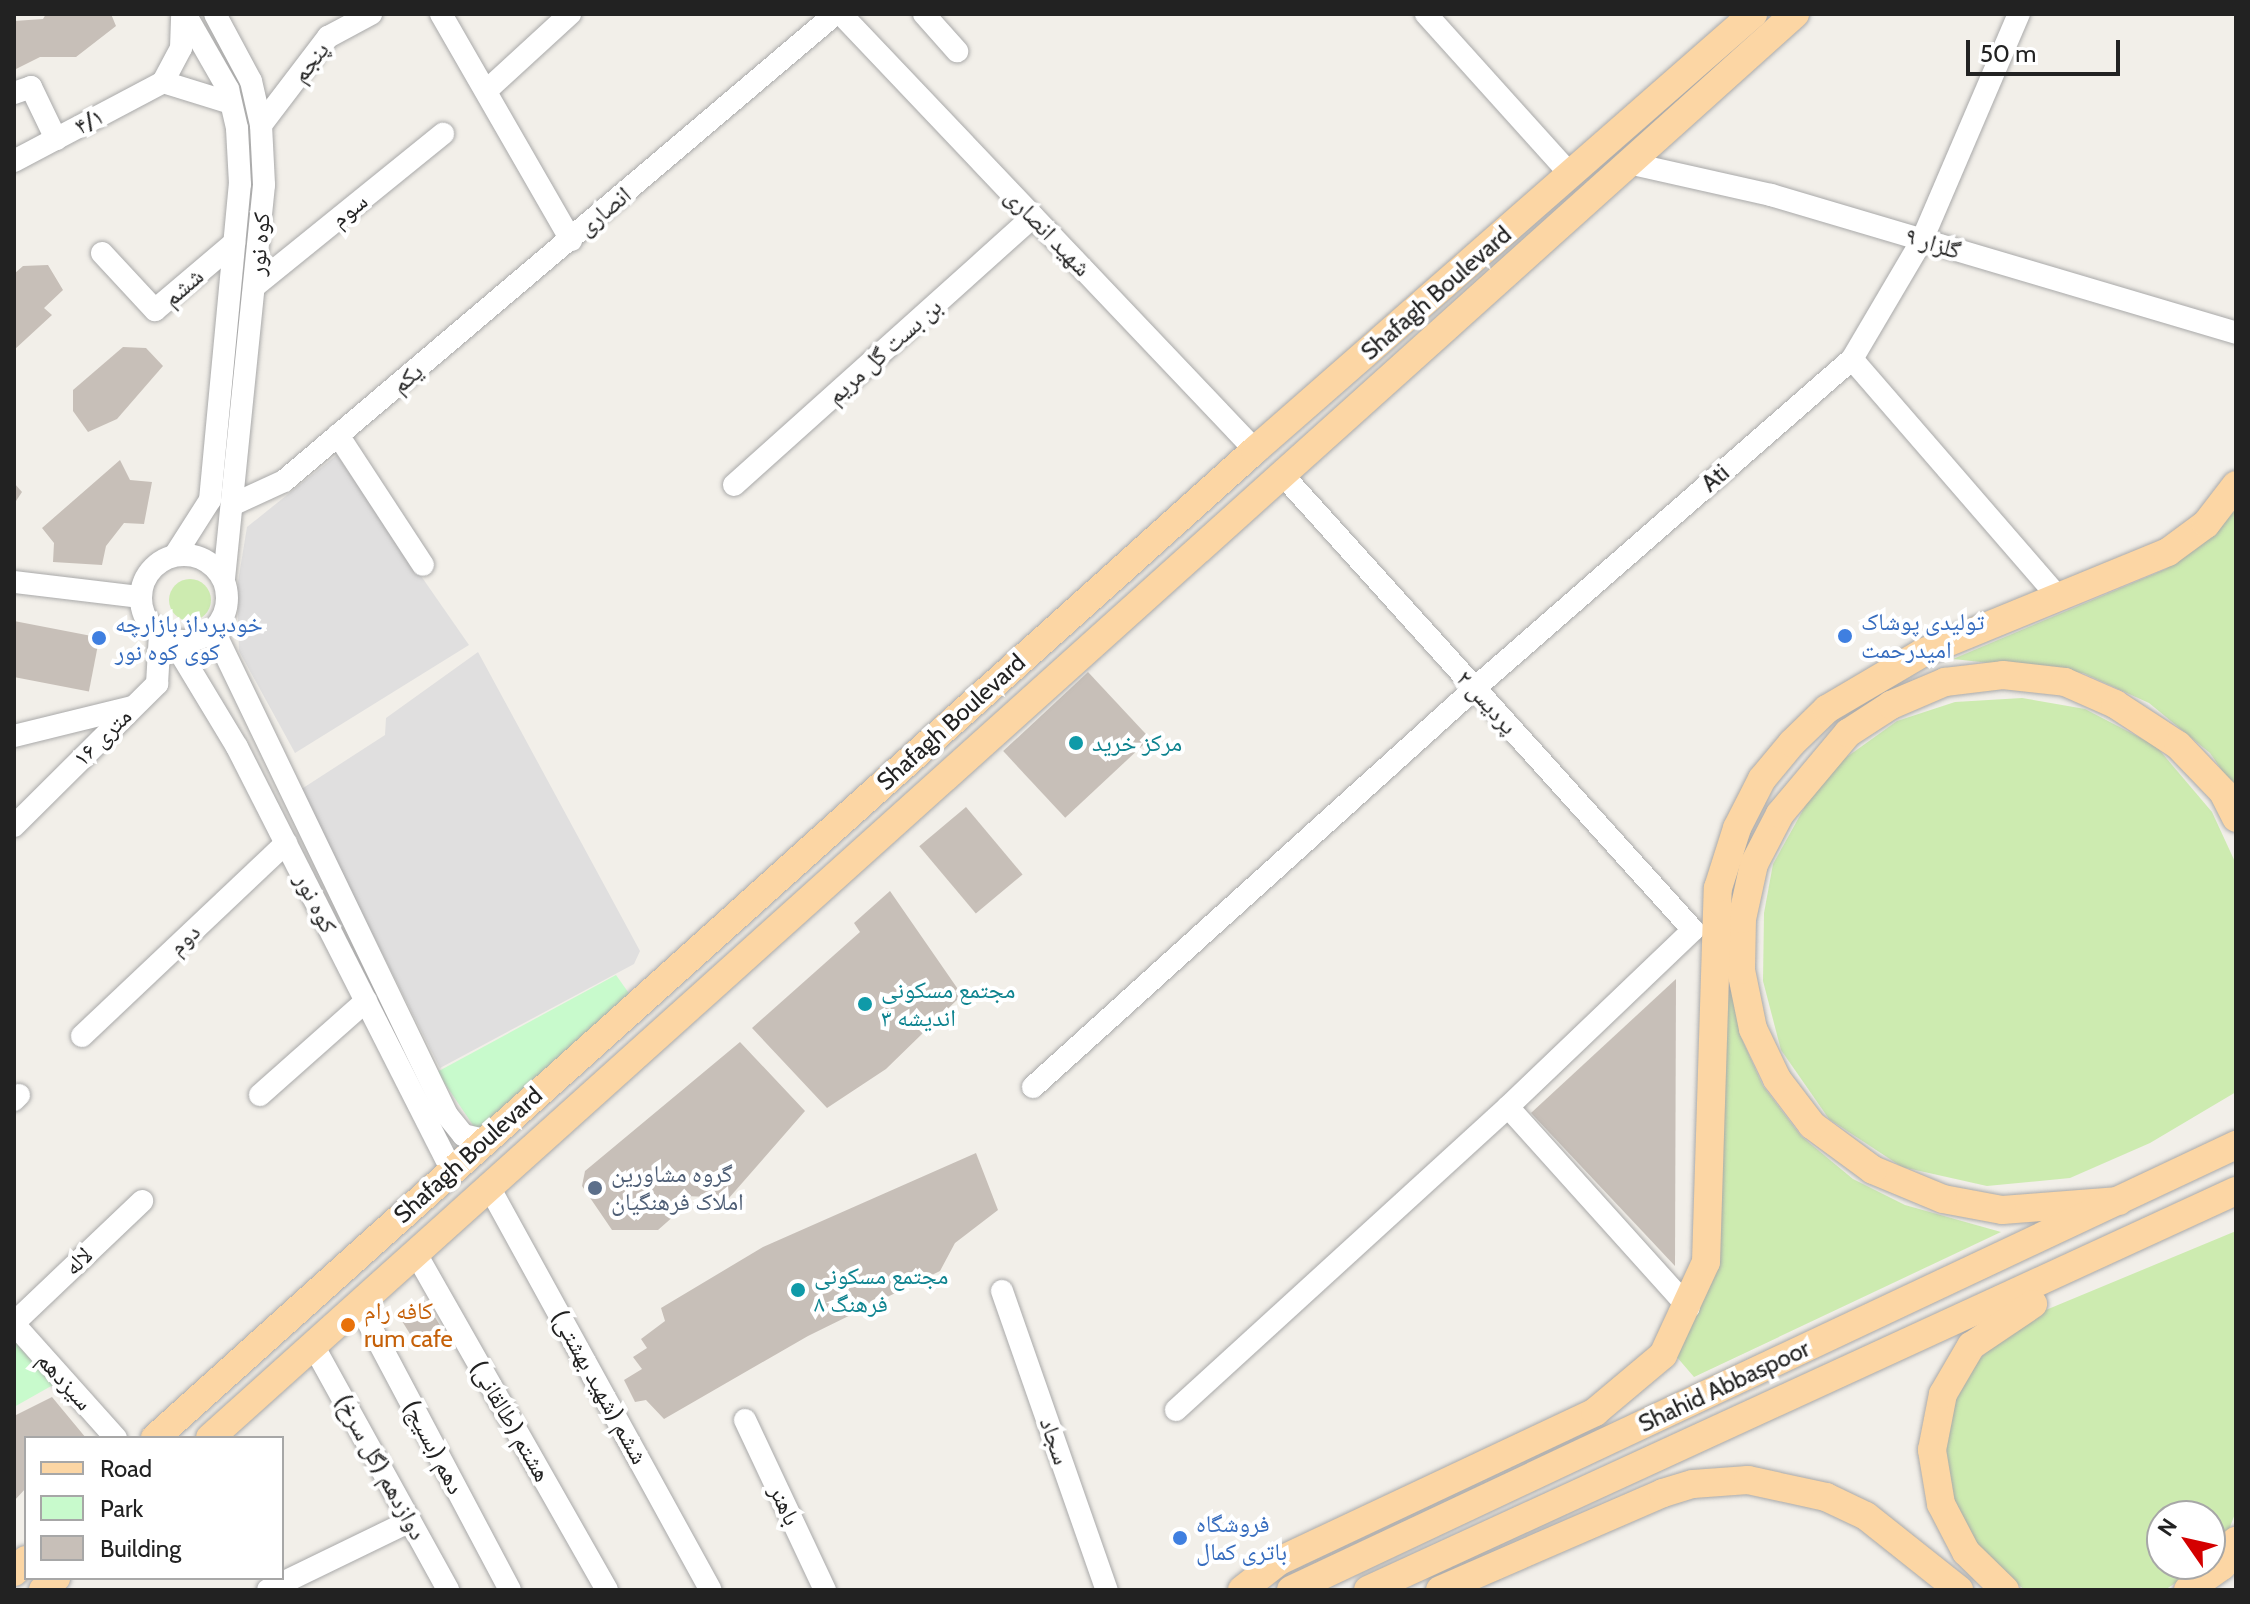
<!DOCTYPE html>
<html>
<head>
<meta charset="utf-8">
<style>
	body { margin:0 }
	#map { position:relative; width:2250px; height:1604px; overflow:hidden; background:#f2efe9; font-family:Cabin,"Noto Naskh Arabic",sans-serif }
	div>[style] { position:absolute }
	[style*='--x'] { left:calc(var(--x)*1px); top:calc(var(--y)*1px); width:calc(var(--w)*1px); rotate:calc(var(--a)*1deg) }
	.residential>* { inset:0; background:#e0dfdf }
	.grass>* { inset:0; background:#cdebb0 }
	.round { border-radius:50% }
	.park>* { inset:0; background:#c8facc }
	.building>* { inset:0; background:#c7bfb8; transform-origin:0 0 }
	.roads { filter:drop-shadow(0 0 2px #a9a9a9) drop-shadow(0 0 2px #a9a9a9) }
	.minor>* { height:22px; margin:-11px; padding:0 11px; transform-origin:11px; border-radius:11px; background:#fff }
	.minor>.ring { margin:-11px; padding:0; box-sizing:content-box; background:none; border:22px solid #fff; border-radius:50% }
	.major>* { height:28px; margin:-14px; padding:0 14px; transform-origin:14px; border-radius:14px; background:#fcd6a4 }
	.dots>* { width:22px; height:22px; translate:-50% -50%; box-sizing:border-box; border:4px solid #fff; border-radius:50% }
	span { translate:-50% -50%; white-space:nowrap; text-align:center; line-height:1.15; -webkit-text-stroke:8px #fff; paint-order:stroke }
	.street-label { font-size:24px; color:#222 }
	.shop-label { font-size:24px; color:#366cbe }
	.left { translate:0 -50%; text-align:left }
	.culture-label { font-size:24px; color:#0d838f }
	.service-label { font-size:24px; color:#4e5e75 }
	.food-label { font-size:24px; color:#c56008 }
	.frame { position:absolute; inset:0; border:16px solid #222; pointer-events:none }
	.legend { position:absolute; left:24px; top:1436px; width:260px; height:144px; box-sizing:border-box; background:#fff; border:2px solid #a7a7a7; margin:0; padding:10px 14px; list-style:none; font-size:24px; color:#222 }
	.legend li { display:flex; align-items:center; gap:16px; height:40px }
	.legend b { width:40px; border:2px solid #a7a7a7 }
	.north { position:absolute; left:2146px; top:1500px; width:80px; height:80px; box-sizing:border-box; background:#fff; border:2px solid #a7a7a7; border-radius:50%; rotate:304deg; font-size:22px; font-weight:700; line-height:32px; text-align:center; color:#222 }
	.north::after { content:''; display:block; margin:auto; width:28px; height:36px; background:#d40000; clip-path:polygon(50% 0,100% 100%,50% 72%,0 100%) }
	.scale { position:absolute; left:1966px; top:40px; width:154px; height:36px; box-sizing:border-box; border:4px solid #222; border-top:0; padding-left:10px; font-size:24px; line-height:28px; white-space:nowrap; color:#222; -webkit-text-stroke:6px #fff; paint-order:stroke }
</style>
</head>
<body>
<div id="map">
	<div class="residential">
		<div style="clip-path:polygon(337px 455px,469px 645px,295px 753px,239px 651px,237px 588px,247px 527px)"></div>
		<div style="clip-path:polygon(478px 652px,640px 951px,634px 964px,440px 1068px,300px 790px,385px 735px,386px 718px)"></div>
	</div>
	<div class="grass">
		<div style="clip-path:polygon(2236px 507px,2236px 791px,2210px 753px,2149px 703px,2083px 673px,1953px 659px,2166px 569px)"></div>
		<div class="round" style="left:169px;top:579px;width:42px;height:42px"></div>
		<div style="clip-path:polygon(2022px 698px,2085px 709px,2156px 746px,2212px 812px,2236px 864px,2236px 1092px,2150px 1143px,2070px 1178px,1987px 1186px,1902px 1167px,1829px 1119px,1781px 1050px,1763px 981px,1764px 913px,1773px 864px,1808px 801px,1844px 759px,1897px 721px,1955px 702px)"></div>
		<div style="clip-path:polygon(1729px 958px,1740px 1035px,1763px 1086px,1801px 1136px,1853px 1179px,1905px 1205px,2001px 1232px,1694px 1377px,1676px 1356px,1704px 1298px)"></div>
		<div style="clip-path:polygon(2236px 1231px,2236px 1511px,2227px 1535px,2210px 1555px,2210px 1516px,2162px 1516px,2162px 1564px,2203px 1564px,2165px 1590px,2025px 1590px,1985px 1559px,1953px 1514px,1944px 1466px,1948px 1415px,1974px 1365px,2007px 1330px,2041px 1312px)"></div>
	</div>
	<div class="park">
		<div style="clip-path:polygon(616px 975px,633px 999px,479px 1134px,437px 1072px)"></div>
		<div style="clip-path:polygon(14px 1341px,53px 1385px,14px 1407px)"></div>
	</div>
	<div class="building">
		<div style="clip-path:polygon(46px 14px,111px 14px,116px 26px,76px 57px,40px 57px,14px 70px,14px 21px,43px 19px)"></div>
		<div style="clip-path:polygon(48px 265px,63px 290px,44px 308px,52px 315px,14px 350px,14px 274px,23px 266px)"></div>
		<div style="clip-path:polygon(123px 347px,146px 348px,163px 366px,117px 419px,88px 432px,73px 411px,73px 390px)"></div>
		<div style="clip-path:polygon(120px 460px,130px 480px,152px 482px,144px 524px,124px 523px,106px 546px,102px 565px,53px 562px,54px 543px,42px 528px)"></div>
		<div style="clip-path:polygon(14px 483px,22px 492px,14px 504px)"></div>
		<div style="left:14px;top:621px;width:87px;height:55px;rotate:11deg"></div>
		<div style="left:1088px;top:672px;width:91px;height:116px;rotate:47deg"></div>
		<div style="left:966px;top:807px;width:88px;height:61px;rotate:50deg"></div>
		<div style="clip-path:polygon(890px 891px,962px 995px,886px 1069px,827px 1108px,752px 1028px,860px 932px,854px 923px)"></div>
		<div style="clip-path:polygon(1676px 979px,1675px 1266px,1531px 1113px)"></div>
		<div style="clip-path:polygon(740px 1042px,805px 1111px,729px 1198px,686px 1196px,675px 1215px,658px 1230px,612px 1230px,582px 1186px,585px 1171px)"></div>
		<div style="clip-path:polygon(976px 1153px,998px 1210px,955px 1243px,940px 1271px,808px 1336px,664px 1419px,646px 1400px,635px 1402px,624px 1380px,642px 1369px,633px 1357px,647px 1348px,641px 1339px,665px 1321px,661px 1308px,763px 1247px)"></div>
		<div style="left:423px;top:1298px;width:39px;height:30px;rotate:58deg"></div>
		<div style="clip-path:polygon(52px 1397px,86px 1438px,26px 1438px,26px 1488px,14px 1501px,14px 1416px)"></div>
	</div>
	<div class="roads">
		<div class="minor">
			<div style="--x:215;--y:14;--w:76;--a:61.8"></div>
			<div style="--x:251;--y:81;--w:45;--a:77.2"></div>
			<div style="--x:261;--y:125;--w:60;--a:87.1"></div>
			<div style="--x:264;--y:185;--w:395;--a:95.8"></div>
			<div style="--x:441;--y:14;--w:261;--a:60.1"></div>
			<div style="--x:841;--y:14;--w:601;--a:46.48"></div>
			<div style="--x:924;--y:14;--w:50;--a:48.3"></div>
			<div style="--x:1426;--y:14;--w:217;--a:48"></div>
			<div style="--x:163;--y:82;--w:38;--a:-62"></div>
			<div style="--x:181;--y:48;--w:34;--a:-88"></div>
			<div style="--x:163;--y:82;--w:71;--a:17.2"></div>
			<div style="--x:486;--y:91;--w:114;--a:-42.5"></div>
			<div style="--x:14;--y:93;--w:18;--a:-19"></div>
			<div style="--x:31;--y:87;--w:58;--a:64.3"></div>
			<div style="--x:261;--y:125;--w:111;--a:-52.7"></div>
			<div style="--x:328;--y:37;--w:49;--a:-28.1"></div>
			<div style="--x:14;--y:161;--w:169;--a:-27.9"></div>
			<div style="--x:1628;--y:163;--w:147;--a:12.6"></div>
			<div style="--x:1771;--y:195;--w:485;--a:16.5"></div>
			<div style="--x:102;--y:253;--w:78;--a:47.1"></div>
			<div style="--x:155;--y:310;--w:104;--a:-40.3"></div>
			<div style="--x:255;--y:286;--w:242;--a:-39"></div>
			<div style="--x:1852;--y:359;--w:315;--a:49.1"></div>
			<div style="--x:338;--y:435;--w:155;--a:56.8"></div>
			<div style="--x:1281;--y:473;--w:615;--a:47.96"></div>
			<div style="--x:1693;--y:930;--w:256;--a:136.3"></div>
			<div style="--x:1508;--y:1107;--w:270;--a:48"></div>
			<div style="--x:734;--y:485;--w:402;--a:-41.9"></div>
			<div style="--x:234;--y:504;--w:55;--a:-24.7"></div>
			<div style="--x:284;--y:481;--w:722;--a:-40.28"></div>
			<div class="ring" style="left:141px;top:555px;width:64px;height:64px"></div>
			<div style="--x:175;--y:555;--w:65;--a:-57.5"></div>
			<div style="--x:210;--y:500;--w:317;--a:-84.6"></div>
			<div style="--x:240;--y:184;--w:56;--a:-93.1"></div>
			<div style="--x:237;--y:128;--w:40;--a:-103"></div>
			<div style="--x:228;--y:89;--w:86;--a:-119.8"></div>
			<div style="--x:14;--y:582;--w:127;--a:6.8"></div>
			<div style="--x:214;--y:631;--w:537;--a:64.29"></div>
			<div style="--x:447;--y:1115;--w:26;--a:51"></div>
			<div style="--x:463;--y:1135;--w:22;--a:13"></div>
			<div style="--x:173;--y:641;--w:124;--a:58.9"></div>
			<div style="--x:237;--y:747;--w:475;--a:63.1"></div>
			<div style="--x:14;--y:736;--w:122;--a:-13.8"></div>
			<div style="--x:14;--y:826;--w:202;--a:-44.8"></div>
			<div style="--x:157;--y:684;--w:50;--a:-86.6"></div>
			<div style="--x:82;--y:1036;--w:281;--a:-43.4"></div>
			<div style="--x:1033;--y:1087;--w:595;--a:-42.07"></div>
			<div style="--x:1475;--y:688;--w:500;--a:-41.11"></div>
			<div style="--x:1852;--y:359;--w:138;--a:-59.5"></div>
			<div style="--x:1922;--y:240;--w:246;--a:-66.8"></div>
			<div style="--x:260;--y:1095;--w:142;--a:-41.6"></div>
			<div style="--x:14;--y:1100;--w:7;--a:-45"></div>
			<div style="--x:488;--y:1185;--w:462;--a:61.2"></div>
			<div style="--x:415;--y:1252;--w:389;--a:60.4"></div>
			<div style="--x:1002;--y:1291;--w:317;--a:70.7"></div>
			<div style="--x:358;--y:1303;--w:325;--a:62.1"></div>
			<div style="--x:14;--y:1323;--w:177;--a:-43.6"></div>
			<div style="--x:14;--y:1324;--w:153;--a:48.2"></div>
			<div style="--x:313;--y:1345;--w:280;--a:61.1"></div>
			<div style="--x:1176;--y:1410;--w:449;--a:-42.4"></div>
			<div style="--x:745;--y:1420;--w:188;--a:64.8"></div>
			<div style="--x:268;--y:1590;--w:158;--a:-25.9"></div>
		</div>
		<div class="major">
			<div style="--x:2119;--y:1201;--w:117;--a:175.6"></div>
			<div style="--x:2002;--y:1210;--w:60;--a:-169.4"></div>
			<div style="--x:1943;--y:1199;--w:76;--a:-157.5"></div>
			<div style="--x:1873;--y:1170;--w:76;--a:-143.6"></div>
			<div style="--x:1812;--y:1125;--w:58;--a:-127.3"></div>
			<div style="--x:1777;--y:1079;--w:55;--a:-115.6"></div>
			<div style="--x:1753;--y:1029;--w:60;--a:-101.5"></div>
			<div style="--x:1741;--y:970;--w:51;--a:-88.9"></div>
			<div style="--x:1742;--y:919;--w:56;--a:-77.7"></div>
			<div style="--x:1754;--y:864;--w:56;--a:-62.5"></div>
			<div style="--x:1780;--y:814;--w:106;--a:-50"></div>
			<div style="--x:1848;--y:733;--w:51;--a:-33.1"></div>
			<div style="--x:1891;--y:705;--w:59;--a:-23.1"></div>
			<div style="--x:1945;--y:682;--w:58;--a:-6.9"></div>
			<div style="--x:2003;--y:675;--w:62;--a:6.4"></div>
			<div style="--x:2065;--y:682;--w:55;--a:23.7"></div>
			<div style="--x:2115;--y:704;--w:75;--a:33.1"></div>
			<div style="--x:2178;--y:745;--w:65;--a:46.2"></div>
			<div style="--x:2223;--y:792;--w:29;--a:63"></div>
			<div style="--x:155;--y:1438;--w:1479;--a:-41.93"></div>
			<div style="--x:1255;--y:450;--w:662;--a:-41.2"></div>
			<div style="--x:210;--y:1438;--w:2131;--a:-41.94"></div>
			<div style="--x:14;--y:1572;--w:17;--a:-45"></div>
			<div style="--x:43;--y:1590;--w:18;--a:-43"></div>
			<div style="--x:1242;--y:1590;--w:47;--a:-38.1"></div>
			<div style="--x:1279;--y:1561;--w:349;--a:-25.2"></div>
			<div style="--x:1595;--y:1412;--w:89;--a:-40"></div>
			<div style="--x:1663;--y:1355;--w:102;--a:-65.2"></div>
			<div style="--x:1706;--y:1262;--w:374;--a:-88.2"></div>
			<div style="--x:1718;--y:888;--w:63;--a:-72.4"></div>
			<div style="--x:1737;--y:828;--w:55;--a:-63"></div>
			<div style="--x:1762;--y:779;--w:47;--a:-50.2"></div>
			<div style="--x:1792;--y:743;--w:49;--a:-44.2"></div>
			<div style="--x:1827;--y:709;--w:110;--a:-30.5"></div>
			<div style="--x:1922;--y:653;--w:266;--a:-22.3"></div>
			<div style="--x:2168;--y:552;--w:47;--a:-36.4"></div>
			<div style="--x:2206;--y:524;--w:49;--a:-52.4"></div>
			<div style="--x:1291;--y:1590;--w:1045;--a:-25.22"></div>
			<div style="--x:1368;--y:1590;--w:955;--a:-24.69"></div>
			<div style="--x:1440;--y:1590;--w:243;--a:-23.5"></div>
			<div style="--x:1663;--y:1493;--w:31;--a:-17"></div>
			<div style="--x:1693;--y:1484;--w:55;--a:-4.2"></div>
			<div style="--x:1748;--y:1480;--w:80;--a:12.3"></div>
			<div style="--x:1826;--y:1497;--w:44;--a:25.4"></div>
			<div style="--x:1866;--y:1516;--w:119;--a:38.5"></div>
			<div style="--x:2005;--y:1590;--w:54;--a:-135.7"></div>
			<div style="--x:1966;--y:1552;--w:54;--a:-117.5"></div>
			<div style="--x:1941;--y:1504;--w:55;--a:-99.5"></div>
			<div style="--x:1932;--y:1450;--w:57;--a:-78.9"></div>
			<div style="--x:1943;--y:1394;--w:56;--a:-59.7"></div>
			<div style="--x:1971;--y:1346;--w:75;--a:-34.1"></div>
			<div style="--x:2188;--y:1590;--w:42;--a:-35.2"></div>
			<div style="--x:2222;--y:1566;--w:29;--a:-61"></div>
		</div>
	</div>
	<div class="dots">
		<div style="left:1845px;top:636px;background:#3f7fe0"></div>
		<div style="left:99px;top:638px;background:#3f7fe0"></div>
		<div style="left:1076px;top:743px;background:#0f9aa8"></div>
		<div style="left:865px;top:1004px;background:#0f9aa8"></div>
		<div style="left:595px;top:1188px;background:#5c6f8a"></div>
		<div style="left:798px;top:1290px;background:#0f9aa8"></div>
		<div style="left:348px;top:1325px;background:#e8710a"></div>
		<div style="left:1180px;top:1538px;background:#3f7fe0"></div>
	</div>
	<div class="street-label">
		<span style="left:310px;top:62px;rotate:-52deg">پنجم</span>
		<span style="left:89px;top:121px;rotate:-28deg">۴/۱</span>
		<span style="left:349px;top:210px;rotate:-39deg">سوم</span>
		<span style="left:604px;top:211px;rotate:-40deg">انصاری</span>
		<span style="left:1048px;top:232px;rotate:46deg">شهید انصاری</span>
		<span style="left:1933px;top:243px;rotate:17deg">گلزار ۹</span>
		<span style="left:259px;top:244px;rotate:-85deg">کوه نور</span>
		<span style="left:183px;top:287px;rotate:-41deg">ششم</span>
		<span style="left:1436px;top:293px;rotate:-41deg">Shafagh Boulevard</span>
		<span style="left:884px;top:351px;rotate:-42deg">بن بست گل مریم</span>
		<span style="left:407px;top:378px;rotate:-40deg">یکم</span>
		<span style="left:1715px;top:478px;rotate:-41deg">Ati</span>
		<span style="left:1487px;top:702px;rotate:48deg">پردیس ۲</span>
		<span style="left:951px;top:722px;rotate:-42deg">Shafagh Boulevard</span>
		<span style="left:102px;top:737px;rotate:-45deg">۱۶ متری</span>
		<span style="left:316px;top:903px;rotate:63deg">کوه نور</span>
		<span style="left:184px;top:939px;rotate:-43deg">دوم</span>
		<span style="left:468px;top:1155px;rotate:-42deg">Shafagh Boulevard</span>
		<span style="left:78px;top:1261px;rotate:-44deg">لاله</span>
		<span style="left:65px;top:1381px;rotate:48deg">سیزدهم</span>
		<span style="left:1724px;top:1386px;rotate:-25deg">Shahid Abbaspoor</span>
		<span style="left:600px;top:1387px;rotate:61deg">ششم (شهید بهشتی)</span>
		<span style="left:511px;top:1421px;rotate:60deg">هشتم (طالقانی)</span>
		<span style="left:1055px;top:1441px;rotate:71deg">سجاد</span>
		<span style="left:434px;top:1447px;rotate:62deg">دهم (بسیج)</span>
		<span style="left:381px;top:1467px;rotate:61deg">دوازدهم (گل سرخ)</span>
		<span style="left:785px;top:1505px;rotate:65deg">باهنر</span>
	</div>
	<div class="shop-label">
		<span class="left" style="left:1861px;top:636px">تولیدی پوشاک<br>امیدرحمت</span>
		<span class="left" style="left:115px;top:638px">خودپرداز بازارچه<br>کوی کوه نور</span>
		<span class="left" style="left:1196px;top:1538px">فروشگاه<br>باتری کمال</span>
	</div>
	<div class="culture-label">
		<span class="left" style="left:1092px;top:743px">مرکز خرید</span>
		<span class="left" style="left:881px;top:1004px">مجتمع مسکونی<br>اندیشه ۳</span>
		<span class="left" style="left:814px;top:1290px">مجتمع مسکونی<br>فرهنگ ۸</span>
	</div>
	<div class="service-label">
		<span class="left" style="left:611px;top:1188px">گروه مشاورین<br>املاک فرهنگیان</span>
	</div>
	<div class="food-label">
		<span class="left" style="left:364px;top:1325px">کافه رام<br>rum cafe</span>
	</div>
	<div class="frame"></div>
	<ul class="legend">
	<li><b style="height:10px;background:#fcd6a4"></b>Road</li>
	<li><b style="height:22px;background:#c8facc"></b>Park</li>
	<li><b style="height:22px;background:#c7bfb8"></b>Building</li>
	</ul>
	<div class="north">N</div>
	<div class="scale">50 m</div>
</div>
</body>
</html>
